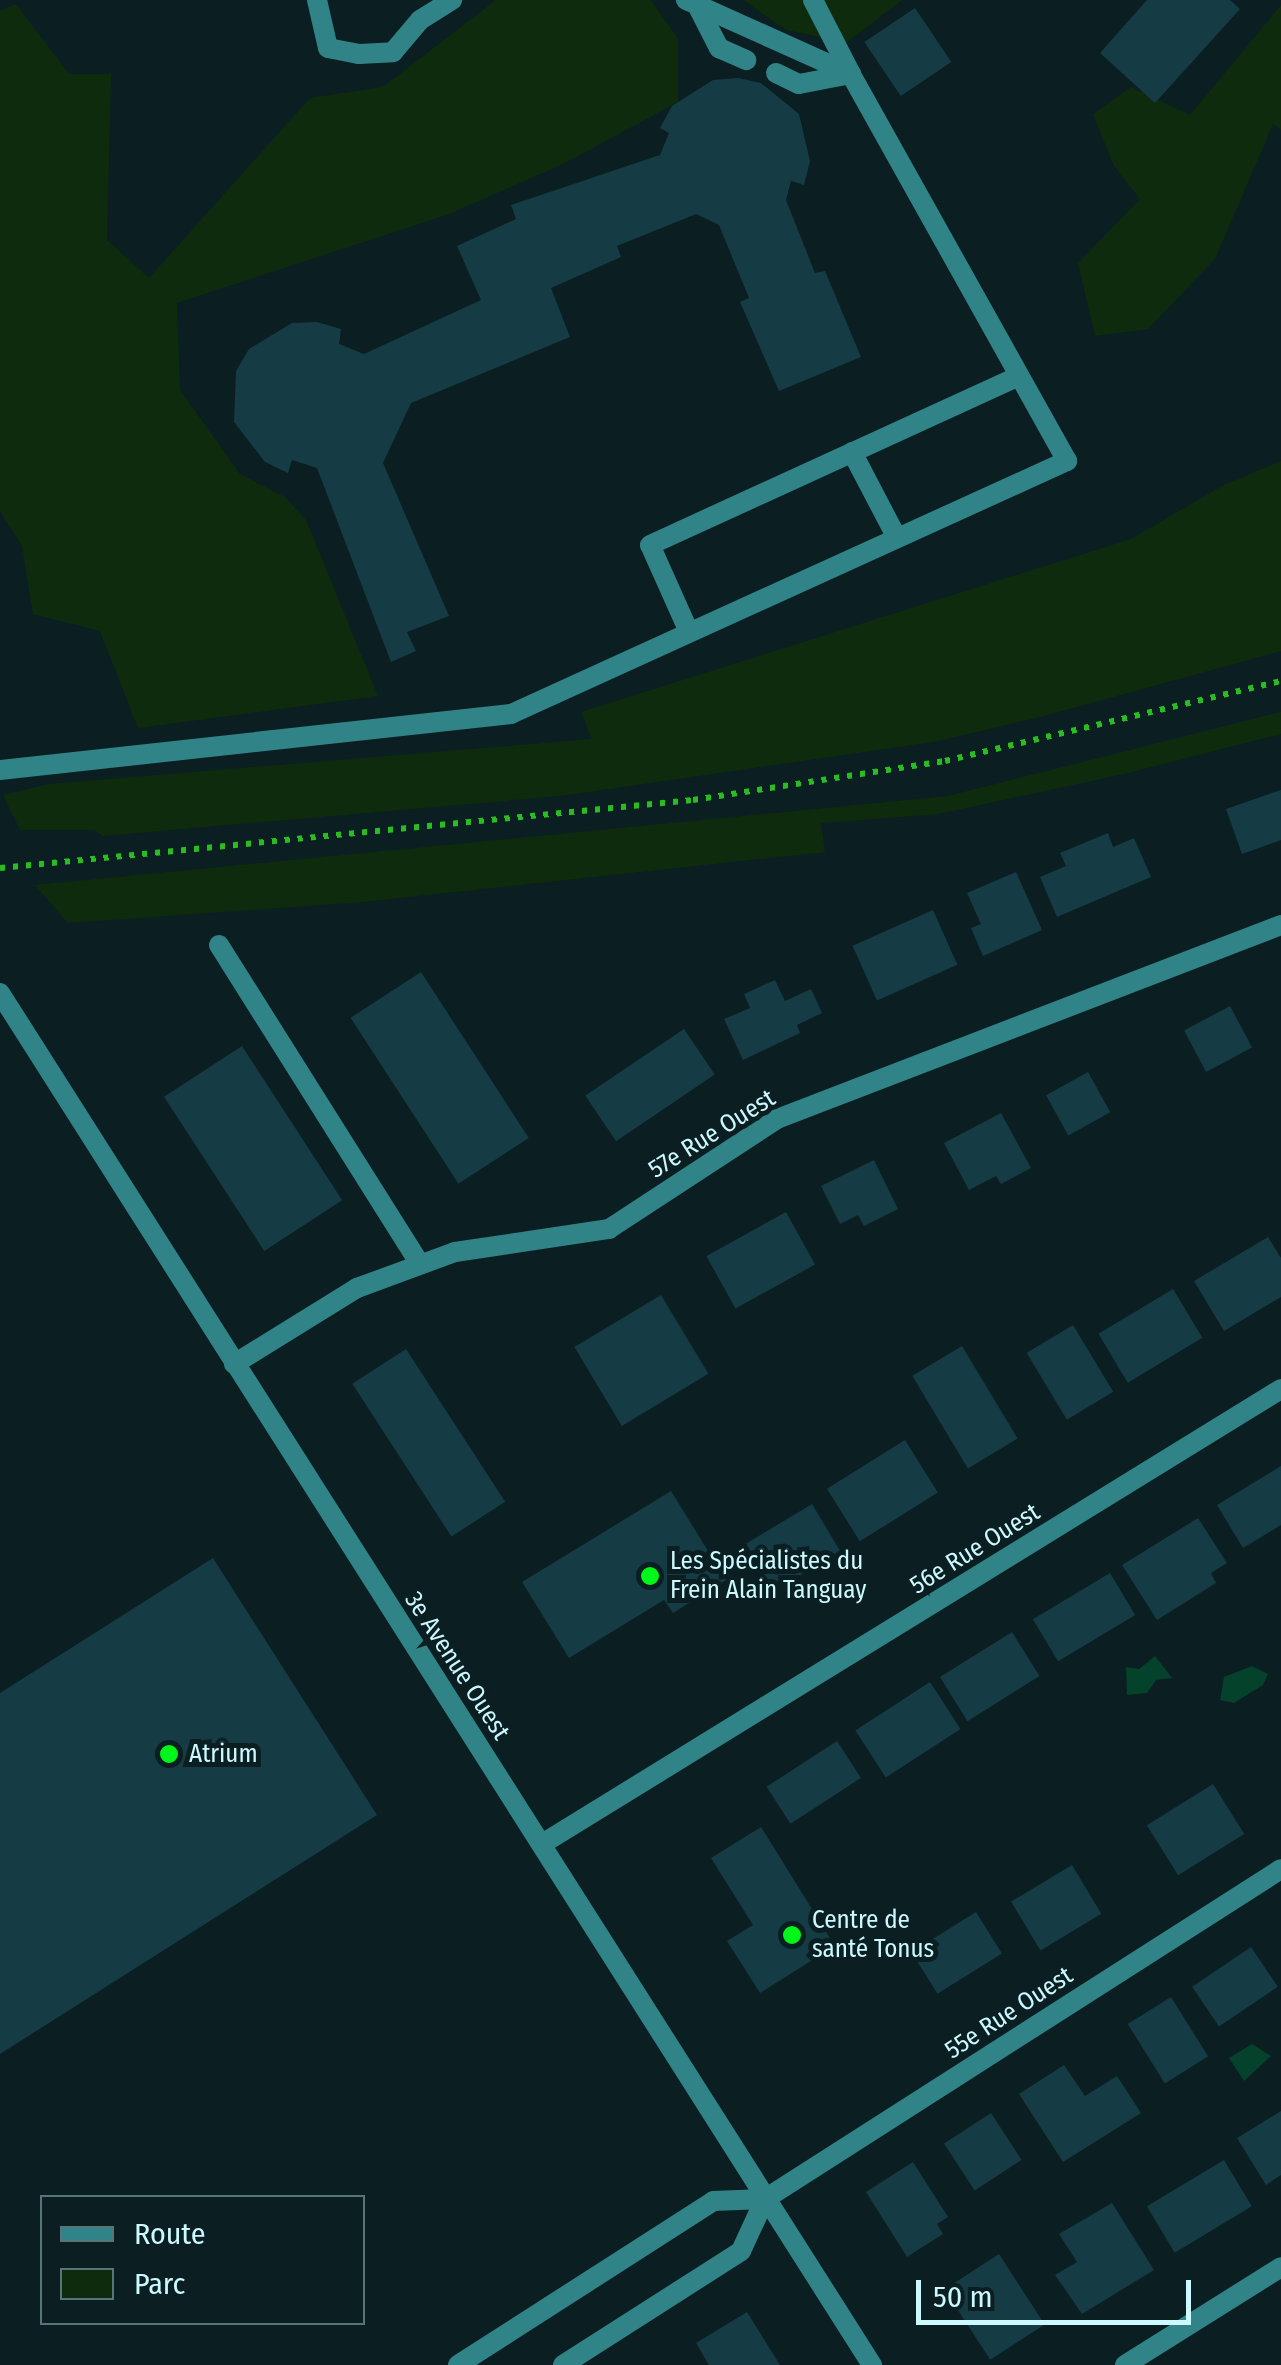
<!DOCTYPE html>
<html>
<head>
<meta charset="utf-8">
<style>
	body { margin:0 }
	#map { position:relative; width:1281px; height:2365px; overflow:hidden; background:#0b1e22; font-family:"Fira Sans Condensed",sans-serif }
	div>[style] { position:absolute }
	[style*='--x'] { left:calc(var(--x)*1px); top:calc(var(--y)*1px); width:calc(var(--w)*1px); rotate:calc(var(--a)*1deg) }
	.green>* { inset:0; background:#0e2c0d }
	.water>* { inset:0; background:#04422b }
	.building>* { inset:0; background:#153b45; transform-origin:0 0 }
	.path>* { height:6px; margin-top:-3px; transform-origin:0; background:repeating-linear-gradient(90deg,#29be20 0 5px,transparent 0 13px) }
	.service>* { height:20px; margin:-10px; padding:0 10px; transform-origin:10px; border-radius:10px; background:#308386 }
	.minor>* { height:20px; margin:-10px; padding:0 10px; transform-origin:10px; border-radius:10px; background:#308386 }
	.tertiary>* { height:20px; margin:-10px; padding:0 10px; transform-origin:10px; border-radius:10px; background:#308386 }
	.dots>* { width:28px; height:28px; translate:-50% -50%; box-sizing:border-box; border:5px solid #0b1e22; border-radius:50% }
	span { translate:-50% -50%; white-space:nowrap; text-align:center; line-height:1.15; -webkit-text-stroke:10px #0b1e22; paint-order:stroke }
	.street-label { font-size:25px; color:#ccf9ff }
	.poi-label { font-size:25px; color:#ccf9ff }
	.left { translate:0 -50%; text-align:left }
	.legend { position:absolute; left:40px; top:2195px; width:325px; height:130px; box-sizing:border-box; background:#0b1e22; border:2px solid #58767a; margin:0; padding:12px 18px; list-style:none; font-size:30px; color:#ccf9ff }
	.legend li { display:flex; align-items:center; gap:20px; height:50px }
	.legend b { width:50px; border:2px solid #58767a }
	.scale { position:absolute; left:916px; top:2280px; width:275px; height:45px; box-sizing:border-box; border:5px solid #ccf9ff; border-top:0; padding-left:12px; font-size:30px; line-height:35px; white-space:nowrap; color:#ccf9ff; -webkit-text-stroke:8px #0b1e22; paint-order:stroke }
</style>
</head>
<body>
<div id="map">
	<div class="green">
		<div style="clip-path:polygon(496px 0,650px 0,678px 38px,678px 102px,563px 164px,449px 214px,177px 303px,180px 390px,240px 474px,285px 497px,306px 520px,378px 696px,138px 728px,100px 631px,33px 614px,22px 546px,0 511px,0 11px,16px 4px,69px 74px,111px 74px,107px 240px,149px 278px,310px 98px,383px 87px)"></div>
		<div style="clip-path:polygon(743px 0,902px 0,847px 42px,786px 30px)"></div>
		<div style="clip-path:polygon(1281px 5px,1281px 130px,1273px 124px,1215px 259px,1148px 329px,1095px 336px,1078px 263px,1140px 199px,1114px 166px,1093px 114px,1131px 87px,1190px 115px)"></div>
		<div style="clip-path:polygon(1281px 461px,1281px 651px,1040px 717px,933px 742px,560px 796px,103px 836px,94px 830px,20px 830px,3px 795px,49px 784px,592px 739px,581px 712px,1131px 539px,1222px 486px)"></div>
		<div style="clip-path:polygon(1281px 712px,1281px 734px,1128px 773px,938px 814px,821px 823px,825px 852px,363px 902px,68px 923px,35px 885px,948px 796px)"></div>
	</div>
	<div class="water">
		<div style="clip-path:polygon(1155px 1656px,1172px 1678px,1156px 1680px,1147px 1693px,1127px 1695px,1126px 1667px,1139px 1669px)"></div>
		<div style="clip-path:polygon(1252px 1666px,1268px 1674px,1263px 1685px,1234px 1703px,1220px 1700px,1224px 1677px)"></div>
		<div style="clip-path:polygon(1252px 2044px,1271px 2056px,1244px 2081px,1229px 2058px)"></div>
	</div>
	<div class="building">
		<div style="clip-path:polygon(1147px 0,1230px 0,1240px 9px,1155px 103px,1100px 53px)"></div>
		<div style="left:915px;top:8px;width:65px;height:61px;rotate:56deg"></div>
		<div style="clip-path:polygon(738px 78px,761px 83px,799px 114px,810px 161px,804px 185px,791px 181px,786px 200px,815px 273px,825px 271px,861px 357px,779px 391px,740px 302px,749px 298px,719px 225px,696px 214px,617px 246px,621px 257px,551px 288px,570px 337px,411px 403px,383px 463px,449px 616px,407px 632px,416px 651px,391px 662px,317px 468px,292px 460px,288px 473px,265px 462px,234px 422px,236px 371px,249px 349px,292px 323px,317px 322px,341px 329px,339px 344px,364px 354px,481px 300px,457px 246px,516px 219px,511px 205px,660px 155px,669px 133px,660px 128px,672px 106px,713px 80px)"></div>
		<div style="clip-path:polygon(1281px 790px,1281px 840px,1242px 854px,1226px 809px)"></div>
		<div style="clip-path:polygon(1108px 833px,1113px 847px,1134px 838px,1151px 877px,1057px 917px,1040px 877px,1066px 866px,1060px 853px)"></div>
		<div style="clip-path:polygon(1016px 872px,1042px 930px,983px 956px,971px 928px,981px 924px,967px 893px)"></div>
		<div style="left:933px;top:910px;width:60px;height:88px;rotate:66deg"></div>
		<div style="left:421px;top:972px;width:198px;height:84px;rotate:57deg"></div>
		<div style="clip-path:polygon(775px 980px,785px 1001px,811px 989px,822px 1013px,797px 1025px,800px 1033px,743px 1060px,724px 1019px,750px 1008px,744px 994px)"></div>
		<div style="left:1230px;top:1006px;width:47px;height:52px;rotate:62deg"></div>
		<div style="left:684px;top:1029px;width:55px;height:119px;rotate:56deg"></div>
		<div style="left:242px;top:1046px;width:184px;height:93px;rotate:57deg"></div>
		<div style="left:1088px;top:1072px;width:46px;height:48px;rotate:61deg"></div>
		<div style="clip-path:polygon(1001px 1113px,1031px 1168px,1001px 1184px,996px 1176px,969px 1190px,944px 1143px)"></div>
		<div style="clip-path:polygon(874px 1160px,898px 1209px,864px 1226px,858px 1215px,840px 1224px,821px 1186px)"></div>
		<div style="left:786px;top:1212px;width:60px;height:91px;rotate:61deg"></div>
		<div style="clip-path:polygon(1268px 1237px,1281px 1258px,1281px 1297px,1224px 1331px,1194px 1281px)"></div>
		<div style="left:1173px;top:1289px;width:57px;height:87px;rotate:59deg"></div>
		<div style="left:661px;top:1295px;width:92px;height:101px;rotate:59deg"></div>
		<div style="left:1073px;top:1325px;width:78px;height:54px;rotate:59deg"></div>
		<div style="left:962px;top:1346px;width:108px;height:58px;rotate:59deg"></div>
		<div style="left:406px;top:1349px;width:182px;height:64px;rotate:57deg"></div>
		<div style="left:905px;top:1440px;width:62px;height:92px;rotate:58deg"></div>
		<div style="clip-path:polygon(1281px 1466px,1281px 1525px,1243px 1548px,1217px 1505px)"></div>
		<div style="clip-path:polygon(671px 1491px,726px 1580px,673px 1613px,664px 1600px,569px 1658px,522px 1582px)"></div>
		<div style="left:812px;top:1504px;width:55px;height:82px;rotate:59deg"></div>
		<div style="clip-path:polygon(1198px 1518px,1227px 1563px,1211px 1573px,1216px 1583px,1157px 1620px,1122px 1565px)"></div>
		<div style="clip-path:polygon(213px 1558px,377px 1815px,0 2054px,0 1693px)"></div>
		<div style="left:1110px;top:1573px;width:49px;height:90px;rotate:59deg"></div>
		<div style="left:1012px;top:1632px;width:52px;height:85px;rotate:58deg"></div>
		<div style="left:930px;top:1682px;width:56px;height:89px;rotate:57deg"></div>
		<div style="left:837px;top:1741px;width:44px;height:84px;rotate:57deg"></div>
		<div style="left:1213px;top:1784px;width:59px;height:78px;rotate:58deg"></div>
		<div style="clip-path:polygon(761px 1827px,835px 1946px,760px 1993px,727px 1941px,753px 1925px,711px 1858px)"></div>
		<div style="left:1072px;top:1865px;width:57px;height:71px;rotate:59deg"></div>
		<div style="left:976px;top:1912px;width:49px;height:76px;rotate:58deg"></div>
		<div style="left:1251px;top:1947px;width:48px;height:71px;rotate:56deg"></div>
		<div style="left:1171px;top:1997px;width:70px;height:51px;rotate:58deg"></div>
		<div style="clip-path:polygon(1064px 2065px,1085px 2096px,1117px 2076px,1141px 2113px,1063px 2162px,1019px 2094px)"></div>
		<div style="clip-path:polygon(1281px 2111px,1281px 2175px,1266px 2185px,1237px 2138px)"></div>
		<div style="left:991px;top:2113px;width:56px;height:56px;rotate:57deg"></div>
		<div style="left:1224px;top:2160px;width:54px;height:90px;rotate:59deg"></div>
		<div style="clip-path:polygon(913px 2162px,948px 2217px,937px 2224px,943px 2234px,907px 2257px,866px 2192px)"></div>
		<div style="clip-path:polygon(1112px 2203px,1154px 2270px,1082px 2314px,1055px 2275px,1077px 2262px,1059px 2234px)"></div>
		<div style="left:999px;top:2254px;width:84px;height:65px;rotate:57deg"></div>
		<div style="clip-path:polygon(747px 2312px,780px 2365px,709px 2365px,696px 2343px)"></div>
	</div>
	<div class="path">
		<div style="--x:0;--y:868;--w:696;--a:-5.6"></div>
		<div style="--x:693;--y:800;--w:255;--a:-8.8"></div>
		<div style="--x:945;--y:761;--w:345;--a:-13.4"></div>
	</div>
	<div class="service">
		<div style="--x:699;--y:9;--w:44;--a:62.9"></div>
		<div style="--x:719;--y:48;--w:30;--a:24"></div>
		<div style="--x:776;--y:73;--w:25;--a:26"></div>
		<div style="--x:799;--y:84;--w:53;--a:-10.9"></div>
		<div style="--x:851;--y:74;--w:83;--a:-117.2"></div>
		<div style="--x:852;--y:452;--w:97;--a:62.4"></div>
		<div style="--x:689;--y:632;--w:95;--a:-114.1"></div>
		<div style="--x:650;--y:545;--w:404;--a:-24.6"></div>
		<div style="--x:0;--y:770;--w:514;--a:-6.25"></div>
		<div style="--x:511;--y:714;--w:611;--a:-24.47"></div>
		<div style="--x:1067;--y:461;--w:443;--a:-119.2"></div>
		<div style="--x:851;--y:74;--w:181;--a:-155.8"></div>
		<div style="--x:219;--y:945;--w:376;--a:57.8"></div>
	</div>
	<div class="minor">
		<div style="--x:317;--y:0;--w:49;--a:77.1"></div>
		<div style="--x:328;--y:48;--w:32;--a:11"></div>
		<div style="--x:359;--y:54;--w:34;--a:-3"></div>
		<div style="--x:393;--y:52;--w:42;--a:-49.8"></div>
		<div style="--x:420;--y:20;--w:38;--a:-32"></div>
		<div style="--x:234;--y:1364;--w:145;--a:-31.7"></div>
		<div style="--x:357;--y:1288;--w:104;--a:-20.2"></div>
		<div style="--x:455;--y:1252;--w:156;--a:-8.5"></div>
		<div style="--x:609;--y:1229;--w:201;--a:-33.2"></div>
		<div style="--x:777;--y:1119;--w:540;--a:-21.05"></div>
		<div style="--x:542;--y:1844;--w:868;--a:-31.62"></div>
		<div style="--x:1125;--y:2365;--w:184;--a:-32.1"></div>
	</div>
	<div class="tertiary">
		<div style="--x:0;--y:993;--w:1626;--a:57.56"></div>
		<div style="--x:458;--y:2365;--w:303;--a:-32.7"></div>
		<div style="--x:713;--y:2201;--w:52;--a:-2.2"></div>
		<div style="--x:765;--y:2199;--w:612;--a:-32.6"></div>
		<div style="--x:563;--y:2365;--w:211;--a:-32.6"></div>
		<div style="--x:741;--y:2251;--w:57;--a:-65.2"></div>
	</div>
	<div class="dots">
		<div style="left:650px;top:1576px;background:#00f719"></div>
		<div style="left:169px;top:1754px;background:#00f719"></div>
		<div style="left:792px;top:1935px;background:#00f719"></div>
	</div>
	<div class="street-label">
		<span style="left:712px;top:1134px;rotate:-32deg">57e Rue Ouest</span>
		<span style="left:975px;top:1549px;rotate:-32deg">56e Rue Ouest</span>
		<span style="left:457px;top:1666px;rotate:57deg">3e Avenue Ouest</span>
		<span style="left:1009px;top:2013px;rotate:-33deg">55e Rue Ouest</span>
	</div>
	<div class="poi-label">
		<span class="left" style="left:670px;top:1576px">Les Spécialistes du<br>Frein Alain Tanguay</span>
		<span class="left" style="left:189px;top:1754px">Atrium</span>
		<span class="left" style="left:812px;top:1935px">Centre de<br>santé Tonus</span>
	</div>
	<ul class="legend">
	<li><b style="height:12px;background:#308386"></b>Route</li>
	<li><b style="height:28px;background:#0e2c0d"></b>Parc</li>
	</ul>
	<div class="scale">50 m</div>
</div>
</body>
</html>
